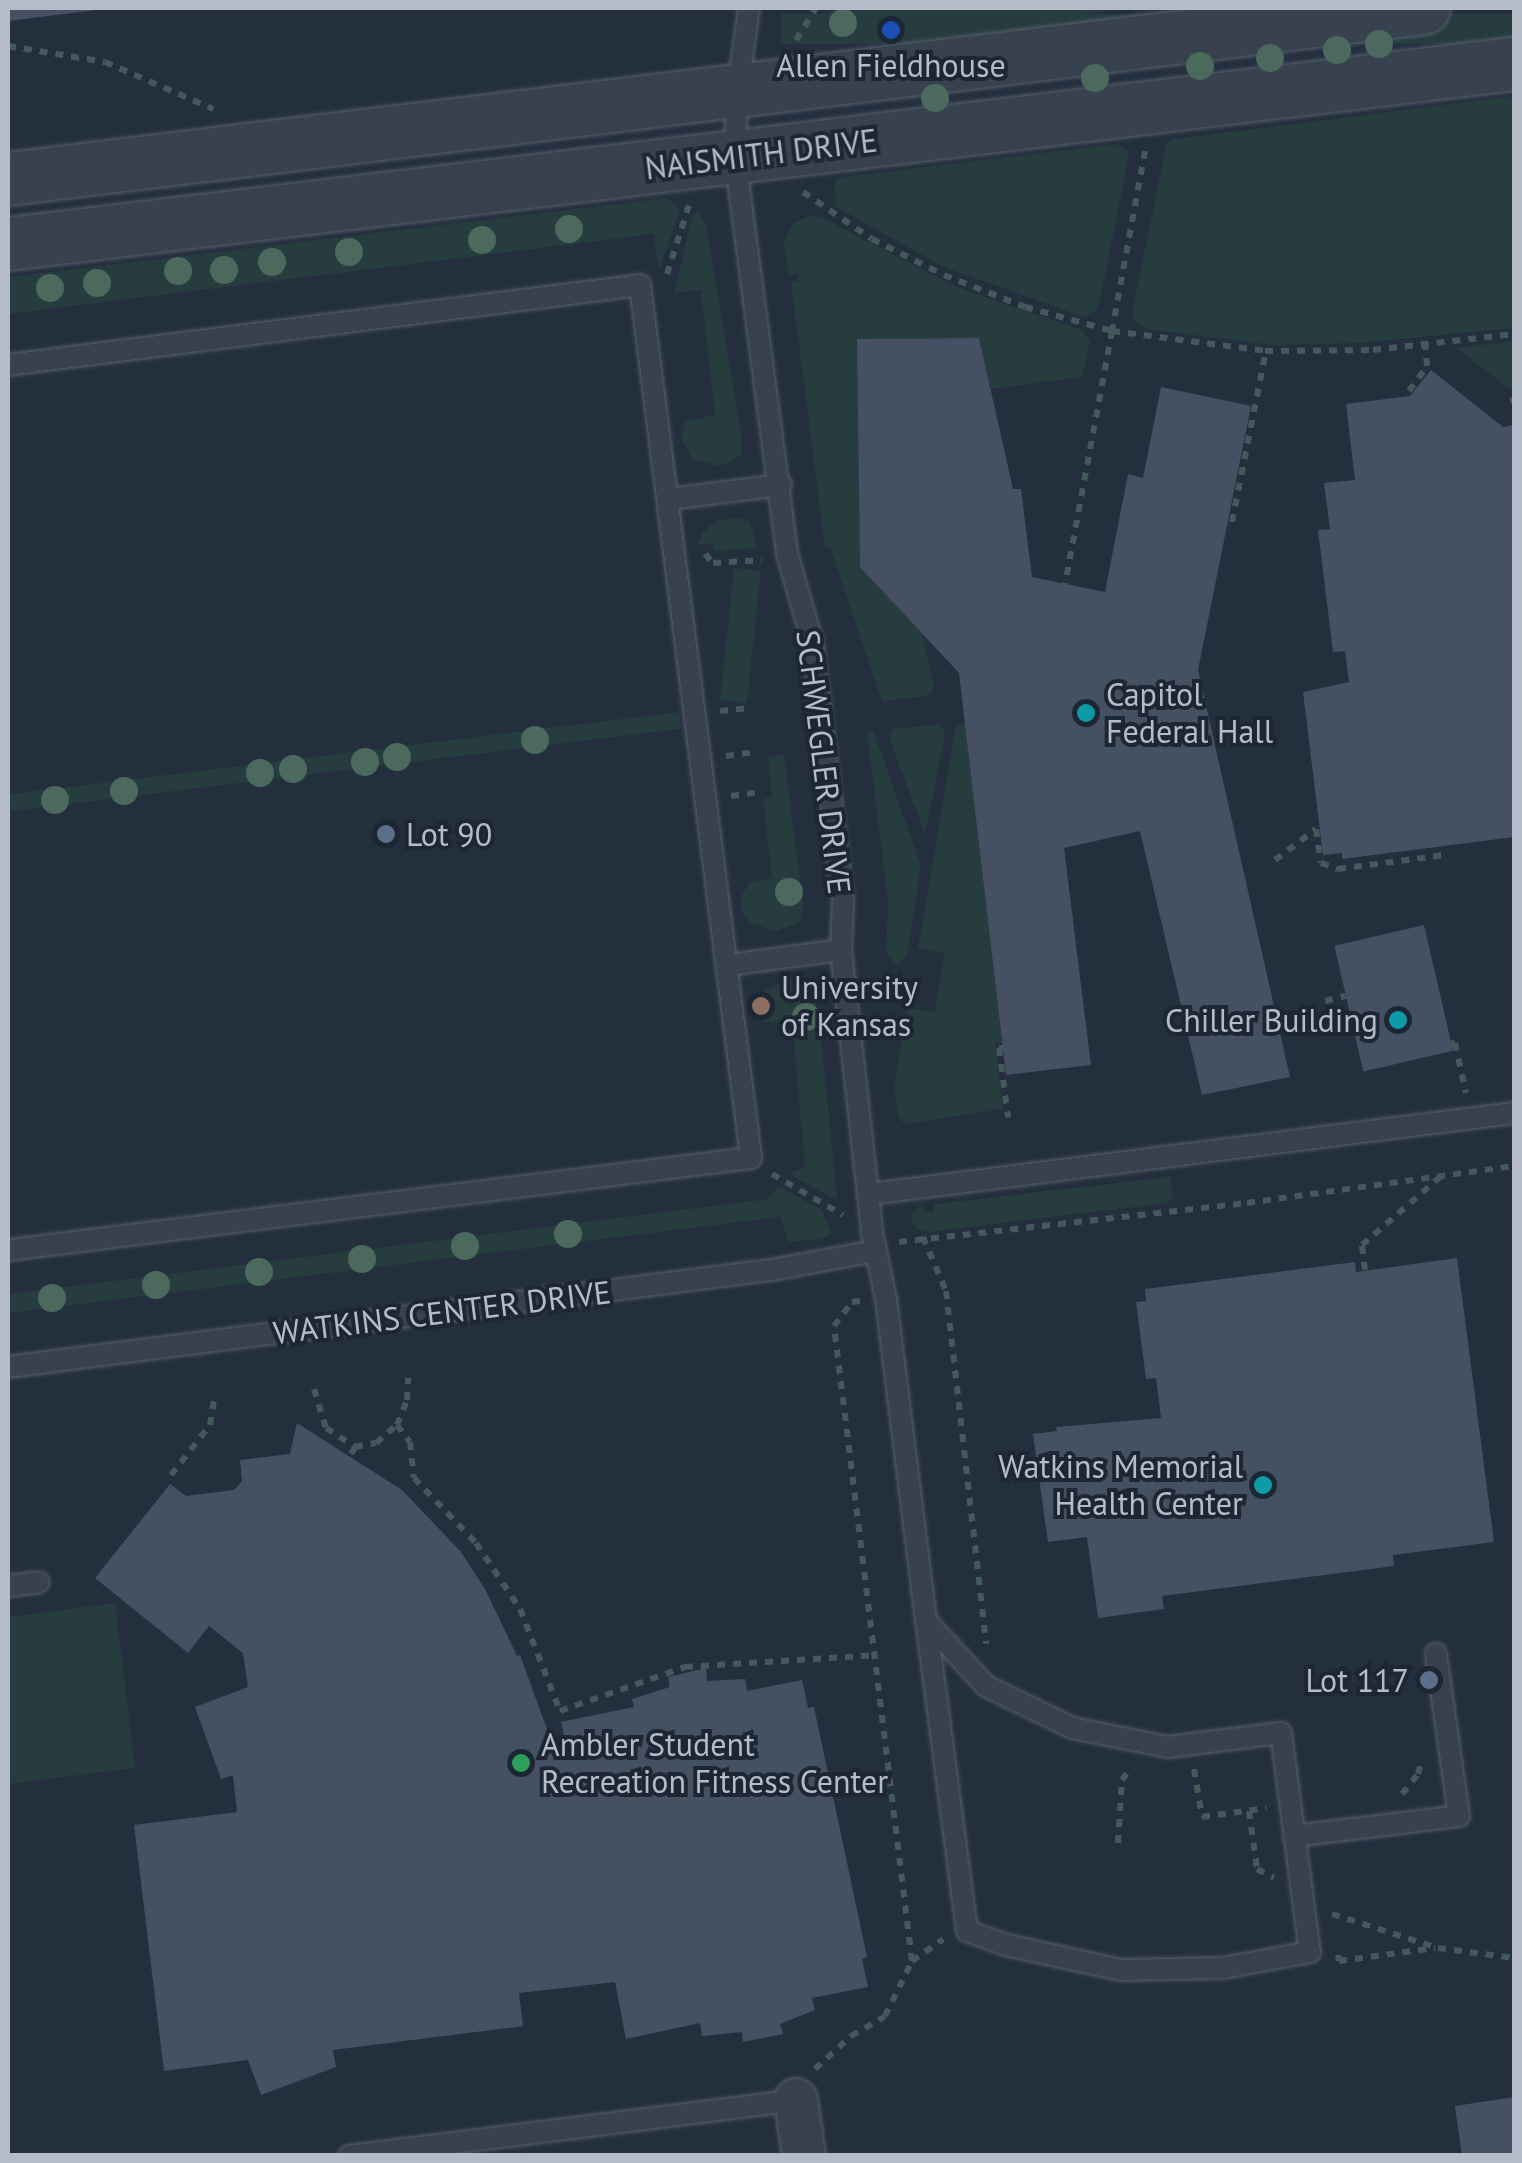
<!DOCTYPE html>
<html>
<head>
<meta charset="utf-8">
<style>
	body { margin:0 }
	#map { position:relative; width:1522px; height:2163px; overflow:hidden; background:#242f3e; font-family:"PT Sans",sans-serif }
	div>[style] { position:absolute }
	[style*='--x'] { left:calc(var(--x)*1px); top:calc(var(--y)*1px); width:calc(var(--w)*1px); rotate:calc(var(--a)*1deg) }
	.green>* { inset:0; background:#263c3f; transform-origin:0 0 }
	.building>* { inset:0; background:#455162; transform-origin:0 0 }
	.path>* { height:6px; margin-top:-3px; transform-origin:0; background:repeating-linear-gradient(90deg,#44595c 0 8px,transparent 0 16px) }
	.roads { filter:drop-shadow(0 0 2px #565f6c) drop-shadow(0 0 2px #565f6c) }
	.service>* { height:20px; margin:-10px; padding:0 10px; transform-origin:10px; border-radius:10px; background:#38414e }
	.minor>* { height:42px; margin:-21px; padding:0 21px; transform-origin:21px; border-radius:21px; background:#38414e }
	.tertiary>* { height:52px; margin:-26px; padding:0 26px; transform-origin:26px; border-radius:26px; background:#38414e }
	.trees>* { width:28px; height:28px; margin:-14px; border-radius:50%; background:#4b6a5d }
	.dots>* { width:28px; height:28px; translate:-50% -50%; box-sizing:border-box; border:5px solid #1d2633; border-radius:50% }
	span { translate:-50% -50%; white-space:nowrap; text-align:center; line-height:1.15; -webkit-text-stroke:8px #1d2633; paint-order:stroke }
	.poi-label { font-size:32px; color:#b4bcc9 }
	.left { translate:0 -50%; text-align:left }
	.right { translate:-100% -50%; text-align:right }
	.street-label { font-size:32px; color:#b4bcc9 }
	.frame { position:absolute; inset:0; border:10px solid #b4bcc9; pointer-events:none }
</style>
</head>
<body>
<div id="map">
	<div class="green">
		<div style="clip-path:polygon(832px 8px,1133px 8px,825px 45px,818px 37px)"></div>
		<div style="left:1514px;top:14px;width:30px;height:733px;rotate:90deg"></div>
		<div style="clip-path:polygon(1514px 96px,1514px 328px,1360px 343px,1272px 345px,1146px 329px,1135px 322px,1132px 312px,1166px 146px,1172px 139px)"></div>
		<div style="clip-path:polygon(1116px 144px,1128px 151px,1128px 160px,1100px 300px,1096px 310px,1084px 317px,944px 267px,836px 207px,835px 178px)"></div>
		<div style="clip-path:polygon(667px 198px,680px 209px,659px 271px,654px 234px,8px 314px,8px 277px)"></div>
		<div style="clip-path:polygon(699px 212px,706px 227px,742px 438px,742px 455px,720px 466px,692px 459px,681px 438px,686px 421px,715px 415px,701px 290px,674px 293px,693px 214px)"></div>
		<div style="clip-path:polygon(809px 216px,822px 218px,959px 288px,1082px 330px,1090px 341px,1082px 377px,991px 389px,979px 338px,858px 340px,860px 566px,922px 634px,934px 686px,932px 693px,923px 697px,882px 701px,830px 547px,825px 548px,791px 282px,798px 281px,798px 274px,789px 275px,784px 242px,793px 223px)"></div>
		<div style="clip-path:polygon(1514px 341px,1514px 384px,1510px 389px,1456px 348px)"></div>
		<div style="clip-path:polygon(740px 518px,750px 522px,757px 548px,714px 551px,713px 543px,698px 545px,703px 532px,717px 521px)"></div>
		<div style="left:734px;top:568px;width:27px;height:133px;rotate:6deg"></div>
		<div style="left:679px;top:712px;width:17px;height:676px;rotate:83deg"></div>
		<div style="clip-path:polygon(965px 721px,1002px 1042px,995px 1044px,1003px 1109px,905px 1124px,898px 1117px,894px 1085px,908px 1008px,935px 1012px,945px 953px,918px 948px,956px 726px)"></div>
		<div style="clip-path:polygon(940px 724px,945px 734px,925px 835px,889px 736px,893px 729px)"></div>
		<div style="clip-path:polygon(873px 730px,921px 866px,907px 956px,897px 965px,886px 952px,888px 899px,867px 734px)"></div>
		<div style="clip-path:polygon(784px 754px,803px 903px,800px 922px,776px 931px,753px 924px,744px 917px,740px 898px,750px 882px,772px 878px,763px 799px,772px 797px,768px 757px)"></div>
		<div style="clip-path:polygon(793px 979px,812px 987px,819px 1016px,837px 1200px,789px 1174px,805px 1166px,792px 1022px,764px 1022px,755px 1011px,764px 990px)"></div>
		<div style="clip-path:polygon(1170px 1177px,1173px 1196px,1168px 1203px,928px 1232px,916px 1229px,912px 1221px,913px 1212px,921px 1206px,925px 1213px,934px 1212px,934px 1204px)"></div>
		<div style="clip-path:polygon(778px 1186px,822px 1210px,831px 1233px,823px 1239px,789px 1242px,780px 1217px,8px 1313px,8px 1294px,768px 1199px)"></div>
		<div style="clip-path:polygon(115px 1603px,135px 1768px,8px 1784px,8px 1617px)"></div>
	</div>
	<div class="building">
		<div style="clip-path:polygon(8px 8px,96px 8px,96px 10px,8px 21px)"></div>
		<div style="clip-path:polygon(979px 338px,1013px 489px,1021px 489px,1032px 577px,1105px 592px,1128px 474px,1143px 478px,1161px 387px,1251px 406px,1198px 670px,1290px 1077px,1202px 1095px,1140px 831px,1064px 848px,1091px 1065px,1006px 1075px,959px 673px,860px 567px,857px 339px)"></div>
		<div style="clip-path:polygon(1431px 370px,1503px 427px,1514px 425px,1514px 837px,1342px 859px,1342px 853px,1323px 855px,1303px 692px,1349px 682px,1345px 651px,1333px 652px,1318px 530px,1330px 529px,1324px 483px,1355px 480px,1346px 404px,1410px 396px)"></div>
		<div style="left:1424px;top:925px;width:129px;height:92px;rotate:77deg"></div>
		<div style="clip-path:polygon(1457px 1258px,1494px 1542px,1393px 1555px,1394px 1566px,1162px 1596px,1164px 1609px,1098px 1618px,1087px 1537px,1048px 1542px,1033px 1434px,1057px 1431px,1056px 1427px,1161px 1418px,1156px 1378px,1146px 1379px,1136px 1302px,1146px 1301px,1145px 1289px,1355px 1262px,1356px 1272px)"></div>
		<div style="clip-path:polygon(297px 1423px,402px 1490px,461px 1552px,485px 1589px,517px 1656px,520px 1655px,555px 1751px,567px 1748px,561px 1722px,634px 1707px,632px 1699px,670px 1687px,668px 1677px,706px 1668px,707px 1681px,745px 1679px,747px 1691px,802px 1680px,808px 1708px,814px 1707px,867px 1957px,862px 1959px,868px 1987px,812px 1998px,815px 2010px,780px 2024px,783px 2034px,743px 2042px,742px 2032px,702px 2036px,700px 2023px,626px 2039px,615px 1982px,519px 1993px,523px 2026px,333px 2050px,336px 2067px,261px 2095px,248px 2060px,164px 2071px,134px 1825px,237px 1812px,233px 1775px,221px 1779px,195px 1707px,248px 1687px,243px 1653px,209px 1626px,188px 1653px,95px 1578px,170px 1484px,186px 1496px,234px 1490px,242px 1481px,240px 1460px,290px 1454px)"></div>
		<div style="clip-path:polygon(1514px 2097px,1514px 2156px,1462px 2156px,1455px 2106px)"></div>
	</div>
	<div class="path">
		<div style="--x:796;--y:40;--w:38;--a:-58"></div>
		<div style="--x:8;--y:46;--w:98;--a:9.4"></div>
		<div style="--x:105;--y:62;--w:118;--a:23.5"></div>
		<div style="--x:1145;--y:151;--w:183;--a:100.4"></div>
		<div style="--x:1112;--y:331;--w:154;--a:7.4"></div>
		<div style="--x:1265;--y:351;--w:108;--a:-0.5"></div>
		<div style="--x:1373;--y:350;--w:142;--a:-6.5"></div>
		<div style="--x:803;--y:192;--w:83;--a:34.3"></div>
		<div style="--x:872;--y:239;--w:80;--a:26.6"></div>
		<div style="--x:944;--y:275;--w:87;--a:21.6"></div>
		<div style="--x:1025;--y:307;--w:90;--a:15.4"></div>
		<div style="--x:1112;--y:331;--w:257;--a:100.5"></div>
		<div style="--x:667;--y:274;--w:72;--a:-72.3"></div>
		<div style="--x:1409;--y:391;--w:31;--a:-54"></div>
		<div style="--x:1427;--y:366;--w:21;--a:-95"></div>
		<div style="--x:1510;--y:401;--w:4;--a:-14"></div>
		<div style="--x:1232;--y:522;--w:174;--a:-78.8"></div>
		<div style="--x:705;--y:554;--w:12;--a:48"></div>
		<div style="--x:713;--y:563;--w:49;--a:-3.5"></div>
		<div style="--x:720;--y:711;--w:29;--a:-6"></div>
		<div style="--x:726;--y:756;--w:28;--a:-8"></div>
		<div style="--x:731;--y:796;--w:28;--a:-8"></div>
		<div style="--x:1275;--y:860;--w:51;--a:-37.1"></div>
		<div style="--x:1316;--y:829;--w:34;--a:82"></div>
		<div style="--x:1321;--y:863;--w:18;--a:19"></div>
		<div style="--x:1338;--y:869;--w:108;--a:-7.5"></div>
		<div style="--x:1325;--y:1001;--w:21;--a:-14"></div>
		<div style="--x:1450;--y:1044;--w:5;--a:-11"></div>
		<div style="--x:1455;--y:1043;--w:51;--a:77.6"></div>
		<div style="--x:1003;--y:1048;--w:4;--a:180"></div>
		<div style="--x:999;--y:1048;--w:70;--a:82.6"></div>
		<div style="--x:772;--y:1174;--w:82;--a:30"></div>
		<div style="--x:923;--y:1237;--w:59;--a:66.9"></div>
		<div style="--x:946;--y:1291;--w:355;--a:83.5"></div>
		<div style="--x:899;--y:1242;--w:350;--a:-6.4"></div>
		<div style="--x:1247;--y:1203;--w:270;--a:-7.9"></div>
		<div style="--x:1365;--y:1270;--w:25;--a:-97"></div>
		<div style="--x:1362;--y:1245;--w:105;--a:-41.1"></div>
		<div style="--x:314;--y:1389;--w:41;--a:72.9"></div>
		<div style="--x:326;--y:1428;--w:35;--a:33"></div>
		<div style="--x:355;--y:1447;--w:8;--a:120"></div>
		<div style="--x:397;--y:1425;--w:21;--a:53"></div>
		<div style="--x:410;--y:1442;--w:36;--a:84"></div>
		<div style="--x:414;--y:1478;--w:90;--a:46.4"></div>
		<div style="--x:476;--y:1543;--w:79;--a:56.3"></div>
		<div style="--x:520;--y:1609;--w:110;--a:68.6"></div>
		<div style="--x:560;--y:1711;--w:133;--a:-19.4"></div>
		<div style="--x:685;--y:1667;--w:189;--a:-3.6"></div>
		<div style="--x:355;--y:1447;--w:21;--a:-11"></div>
		<div style="--x:376;--y:1443;--w:28;--a:-41"></div>
		<div style="--x:397;--y:1425;--w:27;--a:-68"></div>
		<div style="--x:407;--y:1400;--w:22;--a:-87"></div>
		<div style="--x:171;--y:1475;--w:63;--a:-52"></div>
		<div style="--x:210;--y:1425;--w:24;--a:-81"></div>
		<div style="--x:1194;--y:1769;--w:49;--a:80.5"></div>
		<div style="--x:1202;--y:1817;--w:65;--a:-8"></div>
		<div style="--x:1402;--y:1794;--w:26;--a:-51"></div>
		<div style="--x:1418;--y:1774;--w:11;--a:-75"></div>
		<div style="--x:1249;--y:1811;--w:59;--a:82.1"></div>
		<div style="--x:1257;--y:1869;--w:19;--a:28"></div>
		<div style="--x:1118;--y:1843;--w:63;--a:-86.4"></div>
		<div style="--x:1122;--y:1780;--w:14;--a:-54"></div>
		<div style="--x:1332;--y:1914;--w:111;--a:17.8"></div>
		<div style="--x:1438;--y:1948;--w:77;--a:7.5"></div>
		<div style="--x:1338;--y:1955;--w:6;--a:81"></div>
		<div style="--x:1339;--y:1961;--w:97;--a:-7.7"></div>
		<div style="--x:912;--y:1961;--w:38;--a:-35"></div>
		<div style="--x:815;--y:2069;--w:49;--a:-42.5"></div>
		<div style="--x:851;--y:2036;--w:39;--a:-30"></div>
		<div style="--x:885;--y:2016;--w:61;--a:-63.9"></div>
		<div style="--x:912;--y:1961;--w:640;--a:-97"></div>
		<div style="--x:834;--y:1326;--w:30;--a:-53"></div>
		<div style="--x:852;--y:1302;--w:8;--a:-7"></div>
	</div>
	<div class="roads">
		<div class="service">
			<div style="--x:749;--y:8;--w:86;--a:98"></div>
			<div style="--x:737;--y:93;--w:64;--a:91.8"></div>
			<div style="--x:735;--y:157;--w:400;--a:82.5"></div>
			<div style="--x:787;--y:554;--w:90;--a:73.8"></div>
			<div style="--x:812;--y:640;--w:262;--a:83.2"></div>
			<div style="--x:843;--y:900;--w:50;--a:92.3"></div>
			<div style="--x:841;--y:950;--w:284;--a:83.7"></div>
			<div style="--x:872;--y:1232;--w:68;--a:78.2"></div>
			<div style="--x:886;--y:1299;--w:324;--a:82.9"></div>
			<div style="--x:926;--y:1621;--w:88;--a:47.3"></div>
			<div style="--x:986;--y:1686;--w:96;--a:26"></div>
			<div style="--x:1072;--y:1728;--w:98;--a:11.2"></div>
			<div style="--x:1168;--y:1747;--w:114;--a:-7.1"></div>
			<div style="--x:1281;--y:1733;--w:221;--a:82.5"></div>
			<div style="--x:1310;--y:1952;--w:88;--a:169.6"></div>
			<div style="--x:1223;--y:1968;--w:102;--a:178.9"></div>
			<div style="--x:1121;--y:1970;--w:118;--a:-167.7"></div>
			<div style="--x:1006;--y:1945;--w:41;--a:-160.3"></div>
			<div style="--x:967;--y:1931;--w:313;--a:-97.5"></div>
			<div style="--x:8;--y:365;--w:637;--a:-7.21"></div>
			<div style="--x:640;--y:285;--w:880;--a:82.75"></div>
			<div style="--x:751;--y:1158;--w:749;--a:172.94"></div>
			<div style="--x:669;--y:499;--w:113;--a:-7.1"></div>
			<div style="--x:728;--y:965;--w:114;--a:-7.6"></div>
			<div style="--x:870;--y:1194;--w:649;--a:-7.17"></div>
			<div style="--x:8;--y:1367;--w:769;--a:-7.25"></div>
			<div style="--x:771;--y:1270;--w:106;--a:-10.4"></div>
			<div style="--x:8;--y:1586;--w:31;--a:-7"></div>
			<div style="--x:1294;--y:1836;--w:166;--a:-6.9"></div>
			<div style="--x:1459;--y:1816;--w:164;--a:-98.1"></div>
			<div style="--x:349;--y:2156;--w:450;--a:-7.1"></div>
		</div>
		<div class="minor">
			<div style="--x:796;--y:2100;--w:57;--a:81.9"></div>
		</div>
		<div class="tertiary">
			<div style="--x:8;--y:179;--w:1426;--a:-6.89"></div>
			<div style="--x:8;--y:244;--w:1517;--a:-6.82"></div>
		</div>
	</div>
	<div class="trees">
		<div style="left:843px;top:23px"></div>
		<div style="left:1379px;top:44px"></div>
		<div style="left:1337px;top:50px"></div>
		<div style="left:1270px;top:58px"></div>
		<div style="left:1200px;top:66px"></div>
		<div style="left:1095px;top:78px"></div>
		<div style="left:935px;top:98px"></div>
		<div style="left:569px;top:229px"></div>
		<div style="left:482px;top:240px"></div>
		<div style="left:349px;top:252px"></div>
		<div style="left:272px;top:262px"></div>
		<div style="left:224px;top:270px"></div>
		<div style="left:178px;top:271px"></div>
		<div style="left:97px;top:283px"></div>
		<div style="left:50px;top:288px"></div>
		<div style="left:535px;top:740px"></div>
		<div style="left:397px;top:757px"></div>
		<div style="left:365px;top:762px"></div>
		<div style="left:293px;top:769px"></div>
		<div style="left:260px;top:773px"></div>
		<div style="left:124px;top:791px"></div>
		<div style="left:55px;top:800px"></div>
		<div style="left:789px;top:892px"></div>
		<div style="left:806px;top:1017px"></div>
		<div style="left:568px;top:1234px"></div>
		<div style="left:465px;top:1246px"></div>
		<div style="left:362px;top:1259px"></div>
		<div style="left:259px;top:1272px"></div>
		<div style="left:156px;top:1285px"></div>
		<div style="left:52px;top:1298px"></div>
	</div>
	<div class="dots">
		<div style="left:891px;top:30px;background:#1a4fb4"></div>
		<div style="left:1086px;top:713px;background:#0f9aa8"></div>
		<div style="left:386px;top:834px;background:#5c6f8a"></div>
		<div style="left:761px;top:1006px;background:#8d6e63"></div>
		<div style="left:1398px;top:1020px;background:#0f9aa8"></div>
		<div style="left:1263px;top:1485px;background:#0f9aa8"></div>
		<div style="left:1429px;top:1680px;background:#5c6f8a"></div>
		<div style="left:521px;top:1763px;background:#2e9e5b"></div>
	</div>
	<div class="poi-label">
		<span style="left:891px;top:65px">Allen Fieldhouse</span>
		<span class="left" style="left:1106px;top:713px">Capitol<br>Federal Hall</span>
		<span class="left" style="left:406px;top:834px">Lot 90</span>
		<span class="left" style="left:781px;top:1006px">University<br>of Kansas</span>
		<span class="right" style="left:1378px;top:1020px">Chiller Building</span>
		<span class="right" style="left:1243px;top:1485px">Watkins Memorial<br>Health Center</span>
		<span class="right" style="left:1409px;top:1680px">Lot 117</span>
		<span class="left" style="left:541px;top:1763px">Ambler Student<br>Recreation Fitness Center</span>
	</div>
	<div class="street-label">
		<span style="left:761px;top:154px;rotate:-7deg">NAISMITH DRIVE</span>
		<span style="left:824px;top:762px;rotate:83deg">SCHWEGLER DRIVE</span>
		<span style="left:442px;top:1312px;rotate:-7deg">WATKINS CENTER DRIVE</span>
	</div>
	<div class="frame"></div>
</div>
</body>
</html>
